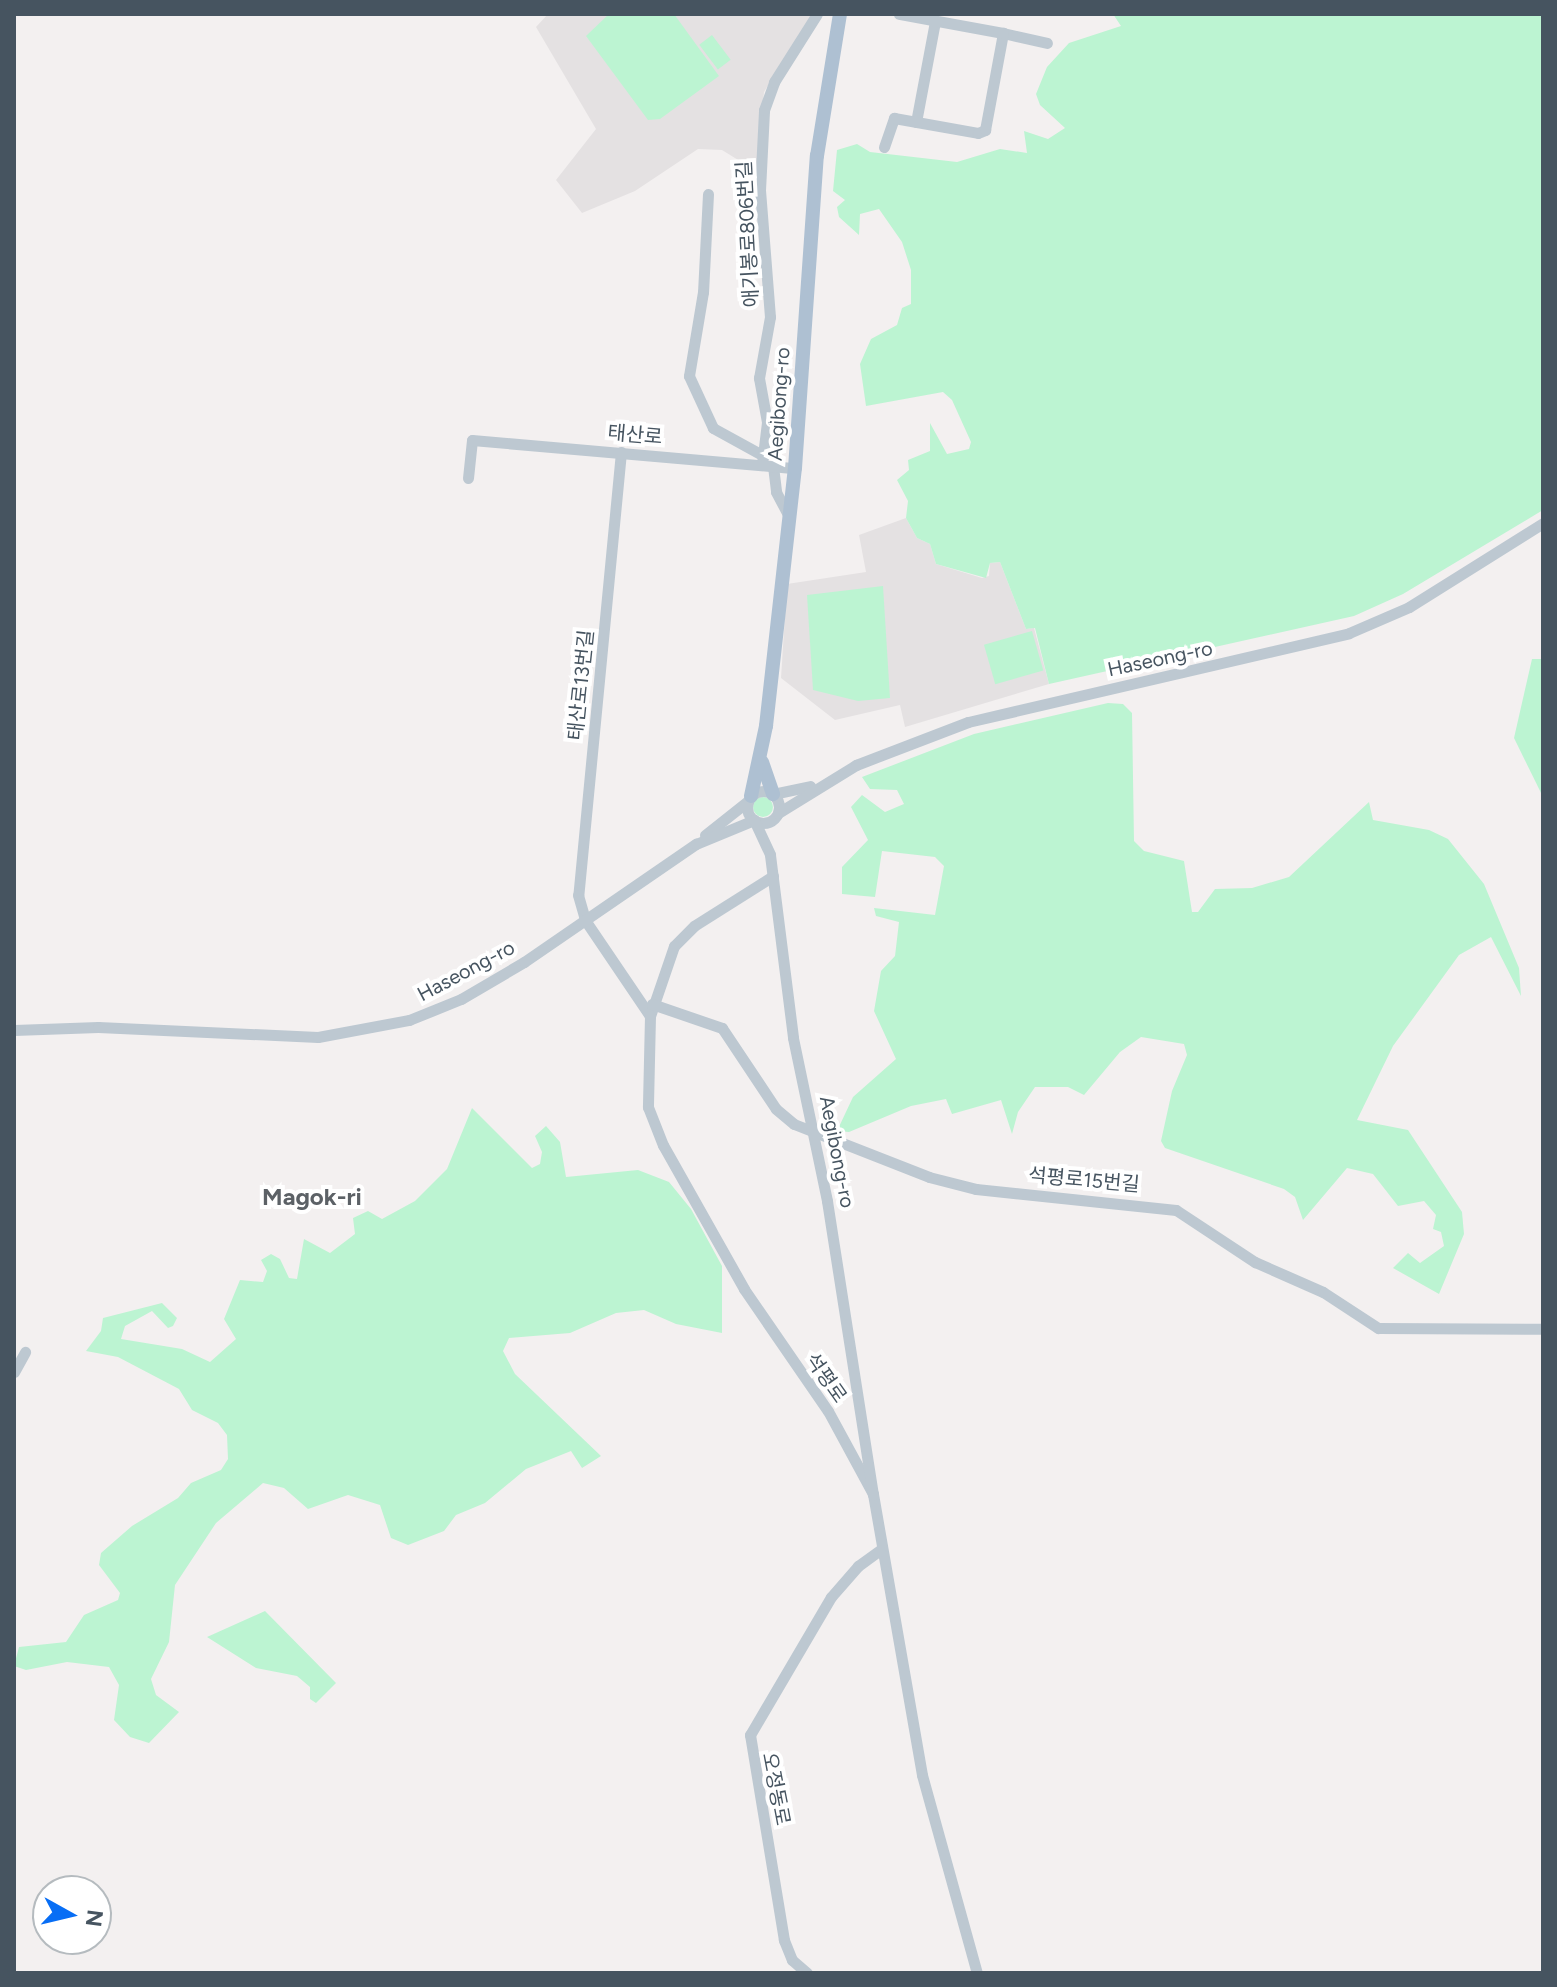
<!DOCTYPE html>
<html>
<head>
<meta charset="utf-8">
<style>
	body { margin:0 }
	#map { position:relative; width:1557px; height:1987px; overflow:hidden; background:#f3f0f0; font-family:Figtree,"Noto Sans KR",sans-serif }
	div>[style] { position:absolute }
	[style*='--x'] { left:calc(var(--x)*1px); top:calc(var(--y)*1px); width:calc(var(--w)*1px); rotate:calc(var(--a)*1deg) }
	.education>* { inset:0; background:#e4e1e2 }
	.green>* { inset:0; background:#bcf4d2; transform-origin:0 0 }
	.round { border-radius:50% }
	.minor>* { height:11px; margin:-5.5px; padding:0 5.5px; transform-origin:5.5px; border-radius:5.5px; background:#bdc8d1 }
	.minor>.ring { margin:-5.5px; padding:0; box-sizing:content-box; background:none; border:11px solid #bdc8d1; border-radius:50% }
	.major>* { height:14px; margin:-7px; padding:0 7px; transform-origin:7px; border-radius:7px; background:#aec0d2 }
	span { translate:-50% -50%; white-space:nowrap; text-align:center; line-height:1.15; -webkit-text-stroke:8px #fff; paint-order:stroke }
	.street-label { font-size:20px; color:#465460 }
	.quarter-label { font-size:24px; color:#5c6166; font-weight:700 }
	.frame { position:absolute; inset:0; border:16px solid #465460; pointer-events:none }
	.north { position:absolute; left:32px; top:1875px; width:80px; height:80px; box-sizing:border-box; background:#fff; border:2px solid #b5bbbf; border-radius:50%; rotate:98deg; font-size:22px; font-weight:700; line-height:32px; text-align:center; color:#465460 }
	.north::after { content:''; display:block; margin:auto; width:28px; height:36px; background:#086ef5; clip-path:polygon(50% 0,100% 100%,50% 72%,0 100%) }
</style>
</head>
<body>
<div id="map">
	<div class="education">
		<div style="clip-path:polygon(548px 14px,812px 14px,764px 92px,756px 171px,722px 150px,698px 149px,635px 191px,582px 213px,556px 180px,596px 129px,536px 27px)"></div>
		<div style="clip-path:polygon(906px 518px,917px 538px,930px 544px,936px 564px,982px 578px,989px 576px,990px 563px,1000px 562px,1026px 629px,1034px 628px,1049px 684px,905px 727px,900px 705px,835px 720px,781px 678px,787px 584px,866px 572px,859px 535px)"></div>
	</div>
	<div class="green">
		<div style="clip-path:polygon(609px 14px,674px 14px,719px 76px,660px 119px,648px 120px,586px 36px)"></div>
		<div style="clip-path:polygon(1113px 14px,1543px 14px,1543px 510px,1403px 594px,1354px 616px,1049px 684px,1035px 628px,1026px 629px,1000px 562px,990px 563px,986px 578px,936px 564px,930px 544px,917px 538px,906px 518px,908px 501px,897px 480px,909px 470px,908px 460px,930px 451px,930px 423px,947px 454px,969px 449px,971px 442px,952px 400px,943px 392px,866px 406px,860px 364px,871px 339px,897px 325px,902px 308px,911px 304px,911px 270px,902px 242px,879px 209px,860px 214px,859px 235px,839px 217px,837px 207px,845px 200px,833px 191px,837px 150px,857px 144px,870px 152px,957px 162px,1000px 149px,1027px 153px,1024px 131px,1048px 139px,1065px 128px,1040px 105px,1036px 94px,1047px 67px,1069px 43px,1121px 26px)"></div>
		<div style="left:712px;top:35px;width:31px;height:16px;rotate:53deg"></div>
		<div style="clip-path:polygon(883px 586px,890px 698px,858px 701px,813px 690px,807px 595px)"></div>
		<div style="left:1032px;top:631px;width:41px;height:50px;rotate:74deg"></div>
		<div style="clip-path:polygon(1532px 659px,1543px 659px,1543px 797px,1514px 738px)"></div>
		<div style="clip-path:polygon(1108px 703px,1123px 704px,1132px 713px,1134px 841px,1144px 851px,1184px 861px,1192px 912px,1198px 912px,1215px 889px,1252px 888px,1289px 877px,1369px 802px,1373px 820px,1429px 830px,1448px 839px,1484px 884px,1519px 968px,1521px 996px,1491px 937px,1459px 955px,1393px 1046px,1357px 1120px,1408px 1130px,1462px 1212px,1464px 1234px,1439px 1294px,1393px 1268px,1408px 1253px,1420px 1263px,1444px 1246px,1441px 1232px,1433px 1229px,1436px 1215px,1424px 1201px,1398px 1206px,1373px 1174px,1347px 1168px,1303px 1220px,1295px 1197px,1284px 1189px,1165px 1148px,1161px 1141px,1172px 1091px,1187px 1055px,1184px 1044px,1141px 1037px,1120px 1052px,1084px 1095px,1068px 1087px,1035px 1087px,1018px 1112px,1012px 1134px,1001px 1100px,952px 1114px,946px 1099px,911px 1106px,849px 1132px,837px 1131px,853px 1097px,896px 1059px,874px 1011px,881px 971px,895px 956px,899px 922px,876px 916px,874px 908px,935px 915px,944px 866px,935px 857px,882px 851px,875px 897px,842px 894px,842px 867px,868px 840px,851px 807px,862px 795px,885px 812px,904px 804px,897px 790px,870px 789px,862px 777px,974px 734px)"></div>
		<div class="round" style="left:753px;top:797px;width:20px;height:20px"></div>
		<div style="clip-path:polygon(472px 1108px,532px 1168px,540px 1164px,542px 1152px,535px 1136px,546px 1126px,560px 1142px,566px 1177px,638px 1170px,669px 1182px,691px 1209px,722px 1266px,722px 1333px,676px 1324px,644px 1310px,616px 1313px,570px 1333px,509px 1338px,503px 1351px,515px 1374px,601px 1456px,582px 1468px,571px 1451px,526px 1469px,485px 1503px,456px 1515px,444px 1531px,408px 1545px,391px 1538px,380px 1505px,348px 1495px,308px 1509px,284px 1488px,263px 1483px,216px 1523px,175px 1585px,169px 1642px,151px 1679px,156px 1695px,179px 1712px,149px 1743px,130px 1737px,114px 1720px,119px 1685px,109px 1667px,67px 1662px,26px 1670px,14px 1666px,19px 1647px,66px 1642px,84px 1615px,118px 1600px,120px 1593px,99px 1565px,101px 1553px,132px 1526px,178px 1498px,191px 1483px,221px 1470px,228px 1459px,227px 1435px,218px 1423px,192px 1410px,179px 1389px,118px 1357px,86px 1351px,101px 1331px,103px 1318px,162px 1303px,177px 1318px,173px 1326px,168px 1328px,152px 1311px,125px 1326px,121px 1339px,182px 1349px,210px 1362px,236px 1339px,224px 1319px,240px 1280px,263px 1282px,267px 1271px,261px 1260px,271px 1254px,280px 1259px,289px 1278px,297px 1279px,304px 1239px,330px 1253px,355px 1234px,353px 1218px,368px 1211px,382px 1219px,415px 1201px,447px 1169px)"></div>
		<div style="clip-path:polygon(265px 1611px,336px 1683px,316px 1703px,310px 1699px,310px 1687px,297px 1676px,256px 1668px,207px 1637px)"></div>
	</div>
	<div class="minor">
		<div style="--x:1003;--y:33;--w:45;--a:12.8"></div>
		<div style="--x:916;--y:122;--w:103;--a:-79.3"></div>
		<div style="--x:884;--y:147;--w:31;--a:-71"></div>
		<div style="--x:894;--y:118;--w:85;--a:10.1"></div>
		<div style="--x:978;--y:133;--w:8;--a:-23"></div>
		<div style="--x:985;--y:130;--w:99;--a:-79.5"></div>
		<div style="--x:1003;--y:33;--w:106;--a:-169.6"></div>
		<div style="--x:708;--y:194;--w:98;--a:92.9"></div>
		<div style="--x:703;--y:292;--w:85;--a:99.5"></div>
		<div style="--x:689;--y:376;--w:57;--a:65.2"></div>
		<div style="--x:713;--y:428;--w:58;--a:28.8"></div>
		<div style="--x:621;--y:452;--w:445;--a:95.5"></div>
		<div style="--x:578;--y:895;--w:26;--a:74"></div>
		<div style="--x:585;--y:920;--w:116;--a:55.9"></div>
		<div style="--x:762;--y:464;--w:42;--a:-83.2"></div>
		<div style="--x:767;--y:422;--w:45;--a:-100.3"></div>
		<div style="--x:759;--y:378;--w:62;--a:-79.8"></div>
		<div style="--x:770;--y:317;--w:127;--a:-94.5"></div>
		<div style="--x:760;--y:190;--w:80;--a:-87.1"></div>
		<div style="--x:764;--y:110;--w:30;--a:-70"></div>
		<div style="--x:774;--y:82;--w:80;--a:-57.7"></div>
		<div style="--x:773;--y:466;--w:26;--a:83"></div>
		<div style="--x:776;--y:492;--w:24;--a:62"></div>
		<div style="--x:468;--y:478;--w:38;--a:-84"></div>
		<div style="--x:472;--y:440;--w:324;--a:5"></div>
		<div class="ring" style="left:747px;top:791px;width:21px;height:21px"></div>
		<div style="--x:773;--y:794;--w:38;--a:-12"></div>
		<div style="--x:778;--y:813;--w:92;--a:-31.6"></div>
		<div style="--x:856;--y:765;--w:120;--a:-21"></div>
		<div style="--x:968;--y:722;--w:391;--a:-13.1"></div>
		<div style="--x:1349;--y:633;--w:65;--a:-23.4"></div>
		<div style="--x:1409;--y:607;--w:158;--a:-32.1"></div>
		<div style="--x:705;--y:835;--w:55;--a:-38.3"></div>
		<div style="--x:773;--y:876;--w:93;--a:147.7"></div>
		<div style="--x:694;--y:926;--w:28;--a:135"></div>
		<div style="--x:674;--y:946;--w:74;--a:108.9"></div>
		<div style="--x:650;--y:1016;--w:91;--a:91.3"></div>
		<div style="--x:648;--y:1107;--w:41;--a:68.5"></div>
		<div style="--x:663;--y:1145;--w:165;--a:60.6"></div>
		<div style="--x:744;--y:1289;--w:148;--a:55.5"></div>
		<div style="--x:828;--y:1411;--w:94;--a:61.5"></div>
		<div style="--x:873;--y:1494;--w:285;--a:80.1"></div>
		<div style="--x:922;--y:1775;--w:205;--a:74.5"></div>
		<div style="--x:652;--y:1004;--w:74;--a:18.9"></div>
		<div style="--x:722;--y:1028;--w:97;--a:56.3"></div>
		<div style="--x:776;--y:1109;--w:23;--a:40"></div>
		<div style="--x:794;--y:1124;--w:145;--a:21.4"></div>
		<div style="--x:929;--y:1177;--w:49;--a:14.3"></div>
		<div style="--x:976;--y:1189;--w:201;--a:6"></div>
		<div style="--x:1176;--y:1210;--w:95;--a:33.4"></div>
		<div style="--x:1255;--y:1262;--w:74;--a:23.8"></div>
		<div style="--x:1323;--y:1292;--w:66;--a:33.2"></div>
		<div style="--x:1378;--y:1328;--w:165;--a:0.3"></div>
		<div style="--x:14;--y:1030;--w:84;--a:-2"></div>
		<div style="--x:98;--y:1027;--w:220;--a:2.6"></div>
		<div style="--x:318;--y:1037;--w:93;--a:-10.6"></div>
		<div style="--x:409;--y:1020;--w:56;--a:-22"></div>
		<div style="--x:461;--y:999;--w:73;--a:-30.4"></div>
		<div style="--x:524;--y:962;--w:209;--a:-34.5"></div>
		<div style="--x:696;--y:844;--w:63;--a:-22.5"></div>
		<div style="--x:754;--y:820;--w:38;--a:65"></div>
		<div style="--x:770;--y:855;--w:184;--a:82.8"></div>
		<div style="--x:793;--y:1038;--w:167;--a:78.2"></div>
		<div style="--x:827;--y:1201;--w:297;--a:81.1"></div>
		<div style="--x:14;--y:1372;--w:23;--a:-61"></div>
		<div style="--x:807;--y:1973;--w:20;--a:-139"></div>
		<div style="--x:792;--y:1960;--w:22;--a:-112"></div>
		<div style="--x:784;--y:1940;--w:208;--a:-99.4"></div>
		<div style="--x:750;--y:1735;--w:160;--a:-59.6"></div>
		<div style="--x:831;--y:1597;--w:41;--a:-48.9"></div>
		<div style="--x:858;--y:1566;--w:27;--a:-36"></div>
	</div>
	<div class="major">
		<div style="--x:762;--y:762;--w:34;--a:71"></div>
		<div style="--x:751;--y:796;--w:72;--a:-77.9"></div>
		<div style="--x:766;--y:726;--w:260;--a:-83.6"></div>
		<div style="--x:795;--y:468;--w:313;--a:-86"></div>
		<div style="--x:817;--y:156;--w:144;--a:-80.8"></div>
	</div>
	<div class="street-label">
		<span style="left:748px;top:234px;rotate:-93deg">애기봉로806번길</span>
		<span style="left:779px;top:404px;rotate:-86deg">Aegibong-ro</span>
		<span style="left:635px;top:435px;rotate:5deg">태산로</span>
		<span style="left:1160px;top:659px;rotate:-12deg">Haseong-ro</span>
		<span style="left:581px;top:685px;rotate:-84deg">태산로13번길</span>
		<span style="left:466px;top:971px;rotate:-28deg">Haseong-ro</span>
		<span style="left:837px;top:1152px;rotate:79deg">Aegibong-ro</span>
		<span style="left:1084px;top:1180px;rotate:5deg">석평로15번길</span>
		<span style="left:826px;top:1378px;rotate:55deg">석평로</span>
		<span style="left:776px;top:1789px;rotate:79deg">오정동로</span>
	</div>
	<div class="quarter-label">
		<span style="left:312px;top:1197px">Magok-ri</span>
	</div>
	<div class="frame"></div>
	<div class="north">N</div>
</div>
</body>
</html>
